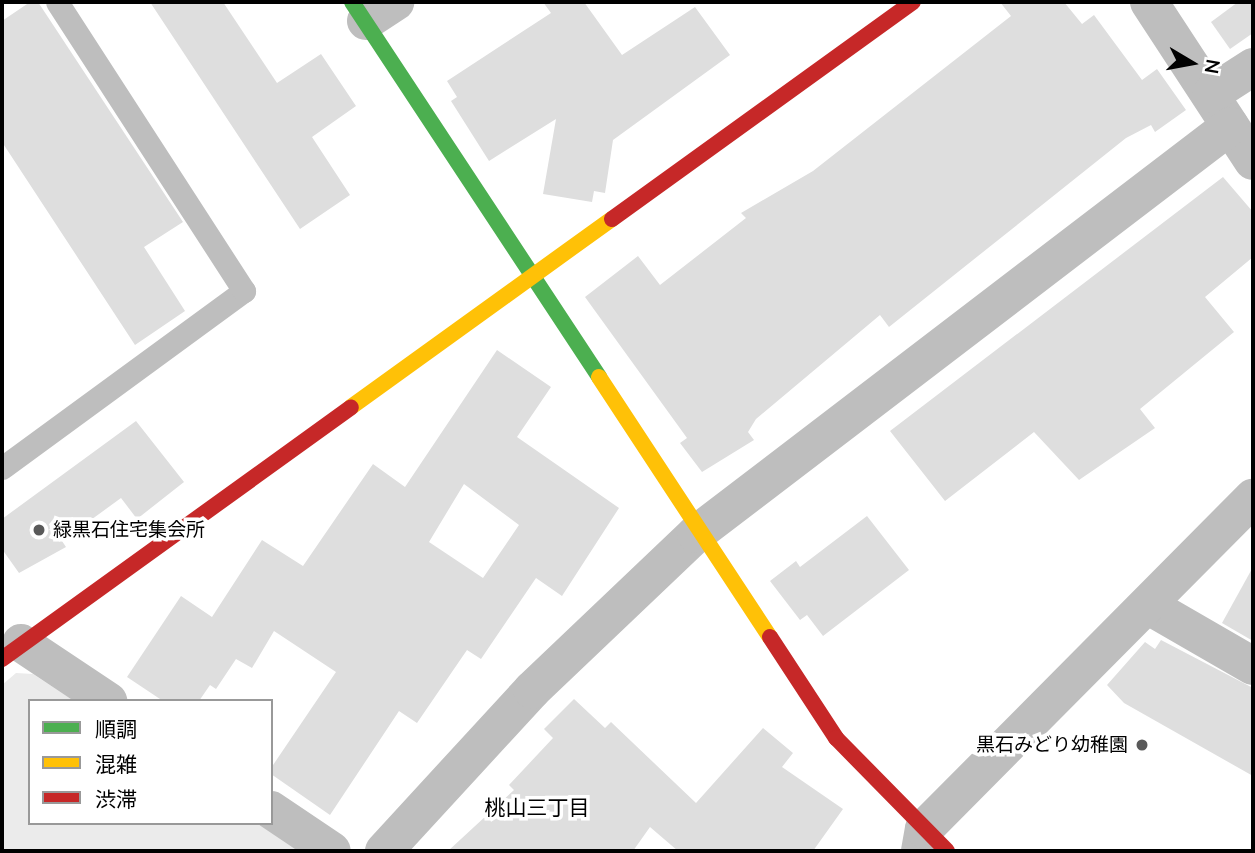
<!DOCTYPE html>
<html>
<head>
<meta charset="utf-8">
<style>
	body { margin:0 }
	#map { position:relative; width:1255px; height:853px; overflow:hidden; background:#fff; font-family:Mulish,"Noto Sans JP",sans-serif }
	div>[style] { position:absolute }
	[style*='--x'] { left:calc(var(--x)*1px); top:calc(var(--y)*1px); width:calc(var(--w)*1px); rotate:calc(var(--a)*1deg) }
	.green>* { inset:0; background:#ebebeb }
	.building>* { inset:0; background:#dedede }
	.lane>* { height:23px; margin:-11.5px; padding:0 11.5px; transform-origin:11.5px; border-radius:11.5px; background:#bebebe }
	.street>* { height:38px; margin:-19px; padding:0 19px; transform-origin:19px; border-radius:19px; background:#bebebe }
	.fast>* { height:16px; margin:-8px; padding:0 8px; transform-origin:8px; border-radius:8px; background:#4caf50 }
	.slow>* { height:16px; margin:-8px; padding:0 8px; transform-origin:8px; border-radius:8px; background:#ffc107 }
	.jam>* { height:16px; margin:-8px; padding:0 8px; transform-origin:8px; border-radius:8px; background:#c62828 }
	.dots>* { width:19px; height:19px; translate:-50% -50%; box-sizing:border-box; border:4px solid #fff; border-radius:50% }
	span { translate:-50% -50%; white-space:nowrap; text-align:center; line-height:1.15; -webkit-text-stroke:7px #fff; paint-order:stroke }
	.poi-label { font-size:19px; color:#000 }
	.left { translate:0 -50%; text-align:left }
	.right { translate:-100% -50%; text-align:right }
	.neighbourhood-label { font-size:21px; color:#000 }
	.frame { position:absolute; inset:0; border:4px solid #000; pointer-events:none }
	.legend { position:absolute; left:28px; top:699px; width:245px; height:126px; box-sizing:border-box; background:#fff; border:2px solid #999; margin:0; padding:9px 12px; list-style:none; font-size:21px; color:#000 }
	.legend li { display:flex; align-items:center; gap:14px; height:35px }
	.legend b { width:35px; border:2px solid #999 }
	.north { position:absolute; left:1157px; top:28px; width:70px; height:70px; -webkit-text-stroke:5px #fff; paint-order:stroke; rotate:100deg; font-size:19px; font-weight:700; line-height:28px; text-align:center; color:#000 }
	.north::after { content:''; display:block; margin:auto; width:24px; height:32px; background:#000; clip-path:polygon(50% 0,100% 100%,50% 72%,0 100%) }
</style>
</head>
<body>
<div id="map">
	<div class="green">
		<div style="clip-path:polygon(16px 673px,33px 674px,74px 701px,30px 701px,30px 823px,258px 823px,301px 851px,2px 851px,2px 685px)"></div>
	</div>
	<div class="building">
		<div style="clip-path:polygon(30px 2px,38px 2px,183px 222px,144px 247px,185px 311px,135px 345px,2px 142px,2px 21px)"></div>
		<div style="clip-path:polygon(150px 2px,223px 2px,277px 83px,321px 54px,356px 106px,312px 137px,350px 195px,300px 229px)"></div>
		<div style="clip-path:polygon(543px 2px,584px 2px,622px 55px,695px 7px,730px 55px,613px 140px,605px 193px,594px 191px,592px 202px,543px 194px,556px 119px,489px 161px,451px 101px,457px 97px,447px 81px,551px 13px)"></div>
		<div style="clip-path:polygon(1000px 2px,1064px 2px,1082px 24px,1094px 15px,1142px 80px,1157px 69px,1186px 110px,1155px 132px,1151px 125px,1126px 138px,889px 327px,880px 315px,756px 419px,748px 432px,754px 440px,702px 472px,680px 443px,687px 438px,585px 297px,638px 256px,660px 285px,746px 218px,741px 213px,813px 171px,1011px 16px)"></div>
		<div style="clip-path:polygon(1238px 2px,1253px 2px,1253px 33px,1230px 49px,1211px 22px)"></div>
		<div style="clip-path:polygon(1223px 177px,1253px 212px,1253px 257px,1205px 297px,1234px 332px,1140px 409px,1155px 428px,1079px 480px,1034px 432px,945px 501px,890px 431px)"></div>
		<div style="clip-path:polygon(evenodd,497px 350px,551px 387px,517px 437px,619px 508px,562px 596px,536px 578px,481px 659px,467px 650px,417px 723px,399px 711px,330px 815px,271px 774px,271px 768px,336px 672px,274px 631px,252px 668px,236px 659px,216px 689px,210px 685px,199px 701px,163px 701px,127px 677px,181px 596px,212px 617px,262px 540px,303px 566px,373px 464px,405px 487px,497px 350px,464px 484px,519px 525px,483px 578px,429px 542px,464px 484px)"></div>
		<div style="clip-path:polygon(136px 421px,184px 482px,137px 519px,121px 498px,62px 541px,66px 547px,19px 573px,2px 549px,2px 519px)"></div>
		<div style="clip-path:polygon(867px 516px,909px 570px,823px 636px,807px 615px,800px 620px,770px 581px,796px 561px,800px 567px)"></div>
		<div style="clip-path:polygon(1253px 567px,1253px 641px,1222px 623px)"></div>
		<div style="clip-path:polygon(1161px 640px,1253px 688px,1253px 776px,1124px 703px,1107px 685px,1145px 642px,1155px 649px)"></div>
		<div style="clip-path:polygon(574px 699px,605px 728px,611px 722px,696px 803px,763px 728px,793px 753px,782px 767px,843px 809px,813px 851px,678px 851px,650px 827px,633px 851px,448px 851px,514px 790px,509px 785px,553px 738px,544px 729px)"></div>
	</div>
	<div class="lane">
		<div style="--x:2;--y:468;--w:300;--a:-36.2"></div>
		<div style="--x:244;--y:291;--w:344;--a:-122.9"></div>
	</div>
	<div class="street">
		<div style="--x:1149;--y:2;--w:190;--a:56.8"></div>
		<div style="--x:366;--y:21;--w:35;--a:-33"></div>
		<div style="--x:1211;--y:94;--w:50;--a:-32.7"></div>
		<div style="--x:1149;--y:606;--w:120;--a:30"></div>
		<div style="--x:21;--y:643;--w:105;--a:33.7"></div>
		<div style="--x:271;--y:810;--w:73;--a:33.9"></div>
		<div style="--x:384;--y:851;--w:219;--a:-47.4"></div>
		<div style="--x:532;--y:690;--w:226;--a:-43.6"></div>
		<div style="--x:696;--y:534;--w:672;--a:-37.38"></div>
		<div style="--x:920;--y:851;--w:22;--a:-80"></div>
		<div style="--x:924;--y:829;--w:467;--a:-45.2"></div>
	</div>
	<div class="fast">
		<div style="--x:352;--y:2;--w:449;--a:56.6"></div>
	</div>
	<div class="slow">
		<div style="--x:599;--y:377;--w:311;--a:56.7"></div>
		<div style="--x:351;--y:407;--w:322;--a:-35.8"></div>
	</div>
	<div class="jam">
		<div style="--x:612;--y:219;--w:371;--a:-35.8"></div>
		<div style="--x:770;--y:637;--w:121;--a:56.8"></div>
		<div style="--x:836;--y:738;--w:158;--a:45.5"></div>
		<div style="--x:2;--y:659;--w:430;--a:-35.8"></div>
	</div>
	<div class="dots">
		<div style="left:39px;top:530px;background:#595959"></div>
		<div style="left:1142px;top:745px;background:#595959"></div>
	</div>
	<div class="poi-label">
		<span class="left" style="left:53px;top:530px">緑黒石住宅集会所</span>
		<span class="right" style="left:1128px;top:745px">黒石みどり幼稚園</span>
	</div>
	<div class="neighbourhood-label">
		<span style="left:537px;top:807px">桃山三丁目</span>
	</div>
	<div class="frame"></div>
	<ul class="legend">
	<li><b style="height:9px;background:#4caf50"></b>順調</li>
	<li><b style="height:9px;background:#ffc107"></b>混雑</li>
	<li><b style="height:9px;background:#c62828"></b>渋滞</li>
	</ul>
	<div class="north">N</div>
</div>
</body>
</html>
